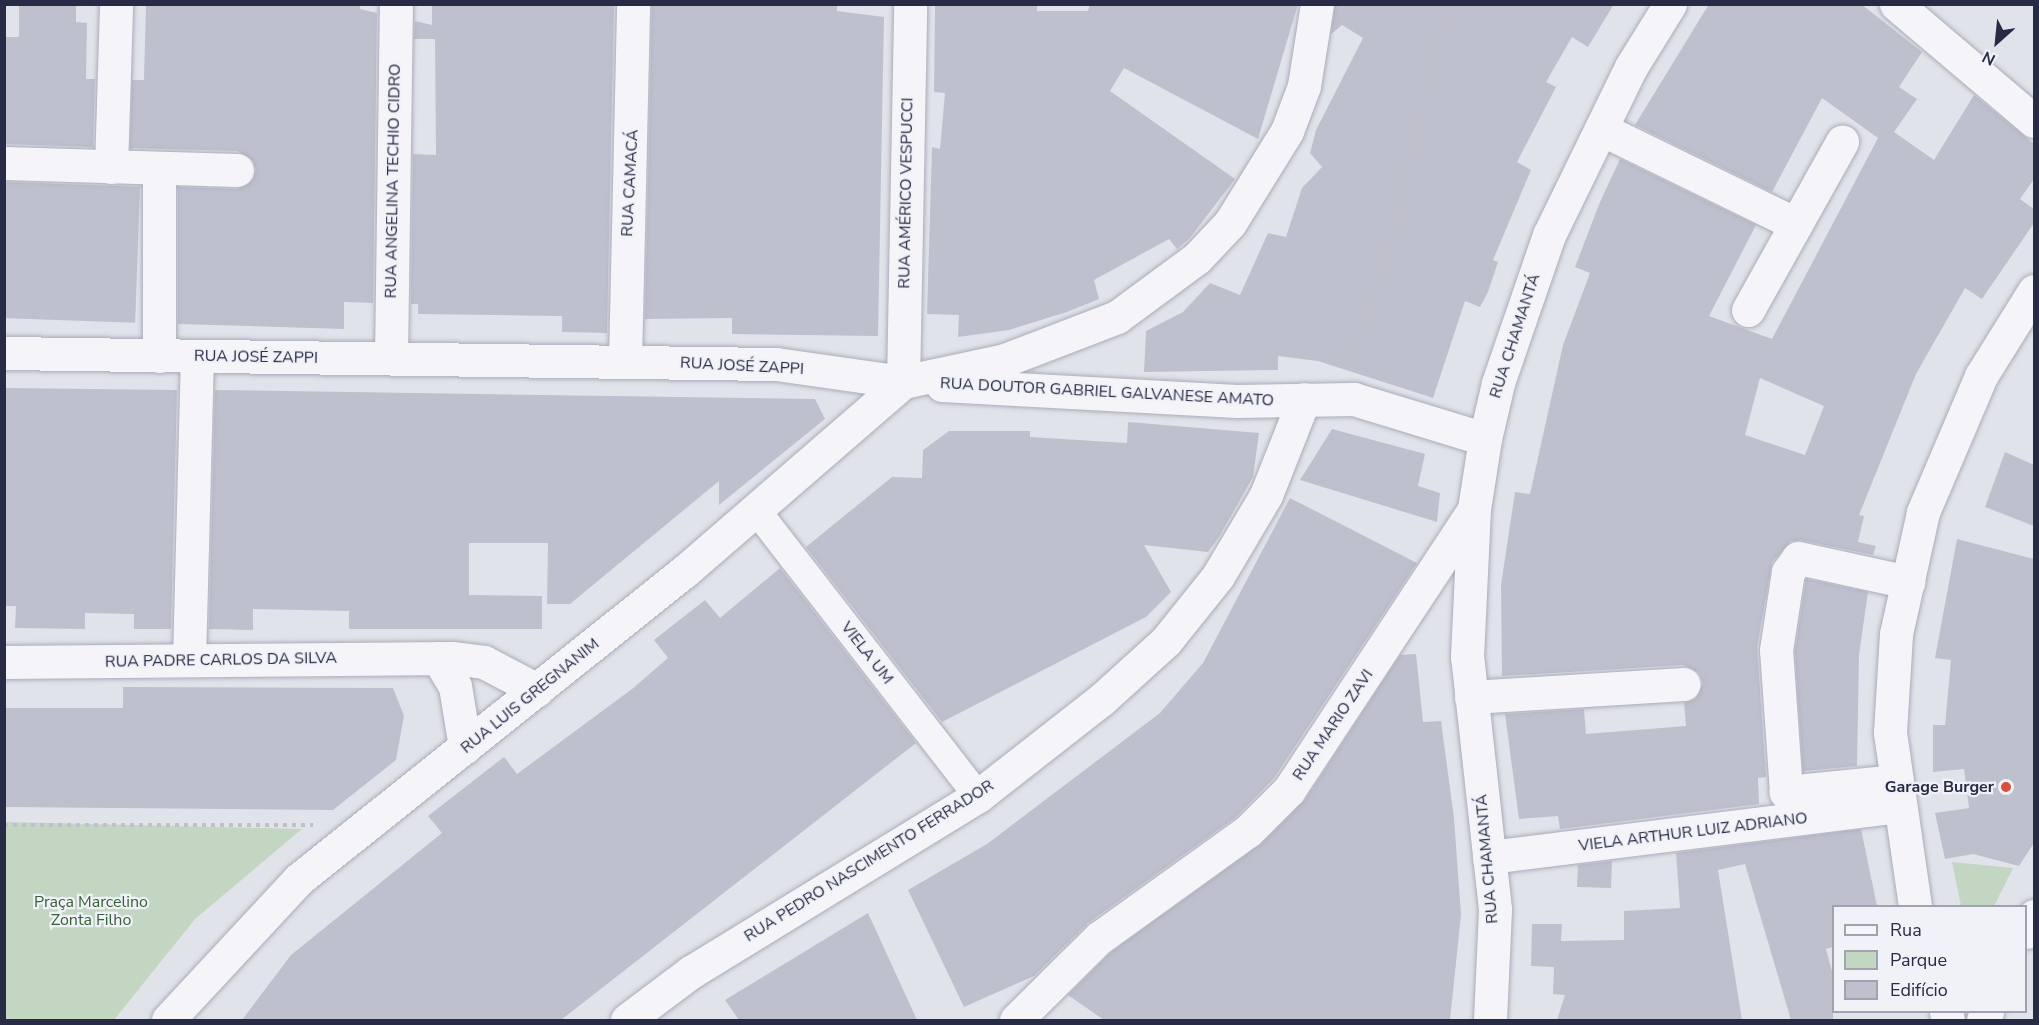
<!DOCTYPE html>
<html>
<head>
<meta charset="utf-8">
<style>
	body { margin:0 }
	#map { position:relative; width:2039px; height:1025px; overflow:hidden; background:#e1e3eb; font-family:"Nunito Sans",sans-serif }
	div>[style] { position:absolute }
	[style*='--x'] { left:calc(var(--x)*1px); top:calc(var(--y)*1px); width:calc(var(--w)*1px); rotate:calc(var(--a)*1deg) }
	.green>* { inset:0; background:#c2d6c2 }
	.building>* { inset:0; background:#bec0ce; transform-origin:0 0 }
	.path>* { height:4px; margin-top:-2px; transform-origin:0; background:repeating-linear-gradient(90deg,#c0c0ca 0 4.5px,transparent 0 9px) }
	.roads { filter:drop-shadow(0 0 2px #aaacb9) drop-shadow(0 0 2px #aaacb9) }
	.pedestrian>* { height:28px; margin:-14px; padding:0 14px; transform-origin:14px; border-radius:14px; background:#f5f5f9 }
	.minor>* { height:33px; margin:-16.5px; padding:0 16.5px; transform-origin:16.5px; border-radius:16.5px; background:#f5f5f9 }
	.dots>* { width:16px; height:16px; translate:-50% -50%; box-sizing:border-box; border:3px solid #f1f2f8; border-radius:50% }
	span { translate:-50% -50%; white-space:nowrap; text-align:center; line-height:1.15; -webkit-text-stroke:4.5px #f1f2f8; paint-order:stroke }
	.street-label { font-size:16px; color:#282b45 }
	.poi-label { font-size:16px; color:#282b45; font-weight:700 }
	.right { translate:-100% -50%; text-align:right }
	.park-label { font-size:16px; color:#346137 }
	.frame { position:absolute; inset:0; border:6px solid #282b45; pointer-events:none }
	.legend { position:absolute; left:1832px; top:905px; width:195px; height:108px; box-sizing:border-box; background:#f1f2f8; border:2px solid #a1a2b0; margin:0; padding:8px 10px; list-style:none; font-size:18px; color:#282b45 }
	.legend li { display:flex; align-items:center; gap:12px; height:30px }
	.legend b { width:30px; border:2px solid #a1a2b0 }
	.north { position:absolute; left:1967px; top:12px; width:60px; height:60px; -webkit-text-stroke:4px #f1f2f8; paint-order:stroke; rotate:207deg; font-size:16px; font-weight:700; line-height:24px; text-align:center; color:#282b45 }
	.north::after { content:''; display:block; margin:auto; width:21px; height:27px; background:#282b45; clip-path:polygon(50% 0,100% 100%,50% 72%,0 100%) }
</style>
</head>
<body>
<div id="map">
	<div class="green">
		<div style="clip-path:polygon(5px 822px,302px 829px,195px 919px,114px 1020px,5px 1020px)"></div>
		<div style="clip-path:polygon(1952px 862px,2013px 868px,1994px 906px,1961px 906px)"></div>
	</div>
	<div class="building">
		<div style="clip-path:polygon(19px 4px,76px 4px,76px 22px,87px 23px,86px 79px,95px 79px,93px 147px,4px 144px,4px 37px,19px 37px)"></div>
		<div style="clip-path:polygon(360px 4px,360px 9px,377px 13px,373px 303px,344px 302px,344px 329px,178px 324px,178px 187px,237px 189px,253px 180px,256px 170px,253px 161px,238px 151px,130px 148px,132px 80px,144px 80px,146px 5px)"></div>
		<div style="clip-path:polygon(432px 4px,614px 4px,607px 333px,562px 332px,562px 316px,418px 314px,418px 304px,411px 304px,413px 154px,436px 155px,435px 39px,414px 39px,415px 21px,432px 25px)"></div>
		<div style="clip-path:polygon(652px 4px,837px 4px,837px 11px,884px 17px,878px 336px,732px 334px,732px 318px,645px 319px)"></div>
		<div style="clip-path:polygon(935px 4px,1037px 4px,1037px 11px,1088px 11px,1090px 4px,1298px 4px,1258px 139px,1124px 68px,1110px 91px,1235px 179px,1189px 239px,1177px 249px,1169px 239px,1094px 280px,1099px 299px,1067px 312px,1009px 330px,958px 337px,959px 315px,927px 314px,932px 147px,940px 149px,945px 93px,934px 92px)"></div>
		<div style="clip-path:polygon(1335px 4px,1614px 4px,1588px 47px,1572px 37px,1546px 82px,1556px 87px,1517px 162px,1531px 170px,1493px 260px,1498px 262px,1488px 292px,1480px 307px,1465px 301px,1433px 398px,1318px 361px,1278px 356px,1278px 370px,1144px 372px,1146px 331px,1183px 312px,1210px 283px,1240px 295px,1268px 233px,1286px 237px,1302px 188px,1322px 167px,1310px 153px,1316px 130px,1363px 38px,1342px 25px,1331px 34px)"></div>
		<div style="clip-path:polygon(evenodd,1709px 4px,1861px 4px,1922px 52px,1899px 87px,1917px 99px,1894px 132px,1934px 160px,1974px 95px,2034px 144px,2034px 179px,2020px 199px,2034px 209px,2034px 223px,1982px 299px,1965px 288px,1916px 374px,1859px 515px,1864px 516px,1858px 542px,1876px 546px,1873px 555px,1801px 540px,1791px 541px,1772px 562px,1757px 647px,1766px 777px,1758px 778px,1759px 804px,1560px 829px,1558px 816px,1519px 819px,1505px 714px,1584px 709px,1586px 734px,1686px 726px,1684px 703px,1695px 699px,1703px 683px,1699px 673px,1683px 665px,1502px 676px,1501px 585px,1515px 492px,1530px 494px,1563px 345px,1590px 273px,1575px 267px,1600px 202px,1620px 159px,1756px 225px,1709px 316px,1772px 339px,1878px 138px,1822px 98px,1772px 192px,1635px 125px,1709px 4px,1760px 378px,1824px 406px,1805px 455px,1745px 435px,1760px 378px)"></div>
		<div style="left:4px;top:182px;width:136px;height:136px;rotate:2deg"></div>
		<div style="clip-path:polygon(4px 388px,177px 390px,171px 629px,134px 629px,134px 614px,85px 613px,85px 629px,15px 628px,16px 606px,4px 606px)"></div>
		<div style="clip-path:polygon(215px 390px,815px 399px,825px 419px,719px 505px,719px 481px,570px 604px,547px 604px,548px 543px,469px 543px,469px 595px,542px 596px,542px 629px,349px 629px,349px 611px,253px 609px,253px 630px,209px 629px)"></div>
		<div style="clip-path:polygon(1128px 422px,1259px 433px,1253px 477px,1219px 537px,1208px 552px,1144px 545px,1171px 592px,1146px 617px,942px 722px,806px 547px,892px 477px,922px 478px,923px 450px,949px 431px,1030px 431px,1030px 437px,1127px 443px)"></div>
		<div style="clip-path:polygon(1332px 429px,1425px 454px,1418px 486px,1440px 493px,1437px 522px,1300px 480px)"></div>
		<div style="clip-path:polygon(2005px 452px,2034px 465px,2034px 526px,1985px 507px)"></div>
		<div style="clip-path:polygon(1290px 498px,1417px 563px,1274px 778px,1236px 817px,1088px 923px,1034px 976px,964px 1007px,908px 890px,987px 844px,1160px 713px,1203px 663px)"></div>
		<div style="clip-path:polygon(1957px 539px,2034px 559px,2034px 843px,2019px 866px,1973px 854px,1945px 859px,1935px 813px,1969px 808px,1964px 769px,1933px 772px,1933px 725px,1945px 725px,1951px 660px,1935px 658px)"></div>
		<div style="clip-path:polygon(780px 568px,916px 743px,561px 1020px,242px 1020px,291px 955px,442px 833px,428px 816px,504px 757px,517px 774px,632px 689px,668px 658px,654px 640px,705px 600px,720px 618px)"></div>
		<div style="clip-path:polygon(1806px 579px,1868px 592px,1859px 655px,1857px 766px,1803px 771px,1795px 651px)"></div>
		<div style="clip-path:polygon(1416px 654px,1423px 722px,1441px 721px,1454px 818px,1461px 915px,1450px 1020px,1104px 1020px,1068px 995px,1111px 952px,1261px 844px,1305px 800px,1400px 655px)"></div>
		<div style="clip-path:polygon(123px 687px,393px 688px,404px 716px,396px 760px,333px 810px,4px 807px,4px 708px,123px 708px)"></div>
		<div style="clip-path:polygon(1861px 829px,1877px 906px,1833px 906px,1833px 947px,1826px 949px,1833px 975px,1833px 1020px,1791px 1020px,1745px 864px,1718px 870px,1742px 1020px,1557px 1020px,1565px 995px,1553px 994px,1554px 967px,1531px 966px,1532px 924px,1562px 924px,1561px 941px,1624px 940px,1624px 911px,1680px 908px,1676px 853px)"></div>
		<div style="clip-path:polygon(1612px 861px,1611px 888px,1577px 887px,1578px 865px)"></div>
		<div style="clip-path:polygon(868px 913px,917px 1020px,739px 1020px,725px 1000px)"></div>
	</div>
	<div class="path">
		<div style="--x:1347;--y:368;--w:119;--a:-70.8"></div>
		<div style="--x:1386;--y:256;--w:259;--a:-76.6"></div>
		<div style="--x:4;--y:825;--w:309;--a:0"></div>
	</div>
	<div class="roads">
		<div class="pedestrian">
			<div style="--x:756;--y:510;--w:362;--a:52.2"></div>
		</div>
		<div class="minor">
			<div style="--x:1896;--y:4;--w:181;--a:40.3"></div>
			<div style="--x:1601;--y:129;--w:217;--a:26"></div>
			<div style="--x:4;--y:163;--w:233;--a:1.7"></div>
			<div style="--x:111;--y:167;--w:163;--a:-88.2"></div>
			<div style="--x:1748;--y:310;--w:193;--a:-60.8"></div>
			<div style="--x:4;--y:353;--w:772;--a:0.82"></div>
			<div style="--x:776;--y:364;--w:128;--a:8.1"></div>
			<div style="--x:903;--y:382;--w:104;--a:-12.2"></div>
			<div style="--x:1005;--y:360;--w:120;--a:-21"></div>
			<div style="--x:1117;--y:317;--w:99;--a:-36.4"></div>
			<div style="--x:1197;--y:258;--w:48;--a:-46.7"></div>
			<div style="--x:1230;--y:223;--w:108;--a:-58.2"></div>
			<div style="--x:1287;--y:131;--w:48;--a:-69.3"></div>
			<div style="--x:1304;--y:86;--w:83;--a:-81"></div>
			<div style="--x:159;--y:356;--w:188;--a:-90"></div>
			<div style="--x:391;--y:358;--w:354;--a:-89.2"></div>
			<div style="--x:625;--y:362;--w:358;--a:-88.7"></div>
			<div style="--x:903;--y:382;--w:378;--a:-88.9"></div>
			<div style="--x:942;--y:385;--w:295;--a:3.1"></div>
			<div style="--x:1237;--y:401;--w:117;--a:-1"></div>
			<div style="--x:1354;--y:399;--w:137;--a:17"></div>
			<div style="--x:438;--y:658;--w:33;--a:59"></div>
			<div style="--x:455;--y:686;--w:62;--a:80.7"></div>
			<div style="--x:189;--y:660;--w:304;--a:-88.5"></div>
			<div style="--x:4;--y:662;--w:448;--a:-0.5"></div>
			<div style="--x:452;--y:658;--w:32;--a:7"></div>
			<div style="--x:484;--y:662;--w:60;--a:27.8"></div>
			<div style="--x:1471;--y:697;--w:213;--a:-3.5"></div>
			<div style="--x:1895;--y:781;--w:110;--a:174.2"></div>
			<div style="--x:1786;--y:792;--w:142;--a:-94"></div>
			<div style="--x:1776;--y:650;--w:79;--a:-81.3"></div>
			<div style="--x:1788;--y:572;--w:17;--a:-54"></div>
			<div style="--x:1798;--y:558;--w:113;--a:12.3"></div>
			<div style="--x:1489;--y:857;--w:404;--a:-7.1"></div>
			<div style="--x:1915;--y:906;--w:176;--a:-98.2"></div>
			<div style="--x:1890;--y:732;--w:98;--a:-86.5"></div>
			<div style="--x:1896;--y:634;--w:125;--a:-77.5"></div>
			<div style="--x:1923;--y:512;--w:148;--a:-66.9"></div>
			<div style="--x:1981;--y:376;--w:100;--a:-58.1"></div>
			<div style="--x:2026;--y:932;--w:18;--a:-63"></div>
			<div style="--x:1946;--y:1012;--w:8;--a:76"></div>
			<div style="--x:168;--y:1020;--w:192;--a:-47.1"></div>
			<div style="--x:299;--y:879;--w:494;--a:-38.6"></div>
			<div style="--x:685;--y:571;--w:289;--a:-40.9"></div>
			<div style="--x:627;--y:1020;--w:80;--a:-36.9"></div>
			<div style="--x:691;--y:972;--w:337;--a:-31.5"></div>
			<div style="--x:978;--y:796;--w:156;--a:-38"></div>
			<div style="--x:1101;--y:700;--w:88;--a:-42.2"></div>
			<div style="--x:1166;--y:641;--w:83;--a:-51.3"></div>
			<div style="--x:1218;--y:576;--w:94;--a:-59.3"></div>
			<div style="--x:1266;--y:495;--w:103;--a:-68.4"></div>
			<div style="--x:1016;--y:1020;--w:117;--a:-44.7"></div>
			<div style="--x:1099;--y:938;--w:183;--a:-35.7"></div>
			<div style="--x:1248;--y:831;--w:58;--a:-45"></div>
			<div style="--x:1289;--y:790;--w:334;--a:-56.6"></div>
			<div style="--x:1490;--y:1020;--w:111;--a:-87.4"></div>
			<div style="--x:1495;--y:909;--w:254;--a:-96.3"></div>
			<div style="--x:1467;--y:657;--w:148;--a:-87.3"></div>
			<div style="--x:1474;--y:509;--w:71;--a:-81.1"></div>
			<div style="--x:1485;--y:439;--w:57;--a:-76.9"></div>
			<div style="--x:1498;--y:383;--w:157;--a:-71"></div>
			<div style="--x:1549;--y:235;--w:187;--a:-64"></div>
			<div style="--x:1631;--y:67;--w:74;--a:-58.2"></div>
			<div style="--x:1983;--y:1020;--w:9;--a:-63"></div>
		</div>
	</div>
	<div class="dots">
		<div style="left:2006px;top:787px;background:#da4e3d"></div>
	</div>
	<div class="street-label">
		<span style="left:393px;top:181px;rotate:-89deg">RUA ANGELINA TECHIO CIDRO</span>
		<span style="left:630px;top:183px;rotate:-87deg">RUA CAMACÁ</span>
		<span style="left:906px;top:193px;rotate:-89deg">RUA AMÉRICO VESPUCCI</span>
		<span style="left:1515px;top:336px;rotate:-72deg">RUA CHAMANTÁ</span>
		<span style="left:256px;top:357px;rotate:1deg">RUA JOSÉ ZAPPI</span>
		<span style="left:742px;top:366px;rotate:3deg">RUA JOSÉ ZAPPI</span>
		<span style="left:1107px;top:392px;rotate:3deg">RUA DOUTOR GABRIEL GALVANESE AMATO</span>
		<span style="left:867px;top:653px;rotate:52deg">VIELA UM</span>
		<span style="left:221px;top:660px;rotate:-1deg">RUA PADRE CARLOS DA SILVA</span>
		<span style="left:530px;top:696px;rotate:-39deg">RUA LUIS GREGNANIM</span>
		<span style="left:1333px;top:725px;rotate:-56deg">RUA MARIO ZAVI</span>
		<span style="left:1693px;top:832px;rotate:-7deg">VIELA ARTHUR LUIZ ADRIANO</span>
		<span style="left:1487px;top:859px;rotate:-95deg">RUA CHAMANTÁ</span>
		<span style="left:869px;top:861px;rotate:-32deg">RUA PEDRO NASCIMENTO FERRADOR</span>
	</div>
	<div class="poi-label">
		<span class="right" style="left:1994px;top:787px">Garage Burger</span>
	</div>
	<div class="park-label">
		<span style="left:91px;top:911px">Praça Marcelino<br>Zonta Filho</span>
	</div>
	<div class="frame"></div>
	<ul class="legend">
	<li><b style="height:8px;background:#f5f5f9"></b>Rua</li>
	<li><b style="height:16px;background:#c2d6c2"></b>Parque</li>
	<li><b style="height:16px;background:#bec0ce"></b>Edifício</li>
	</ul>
	<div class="north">N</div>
</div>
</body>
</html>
